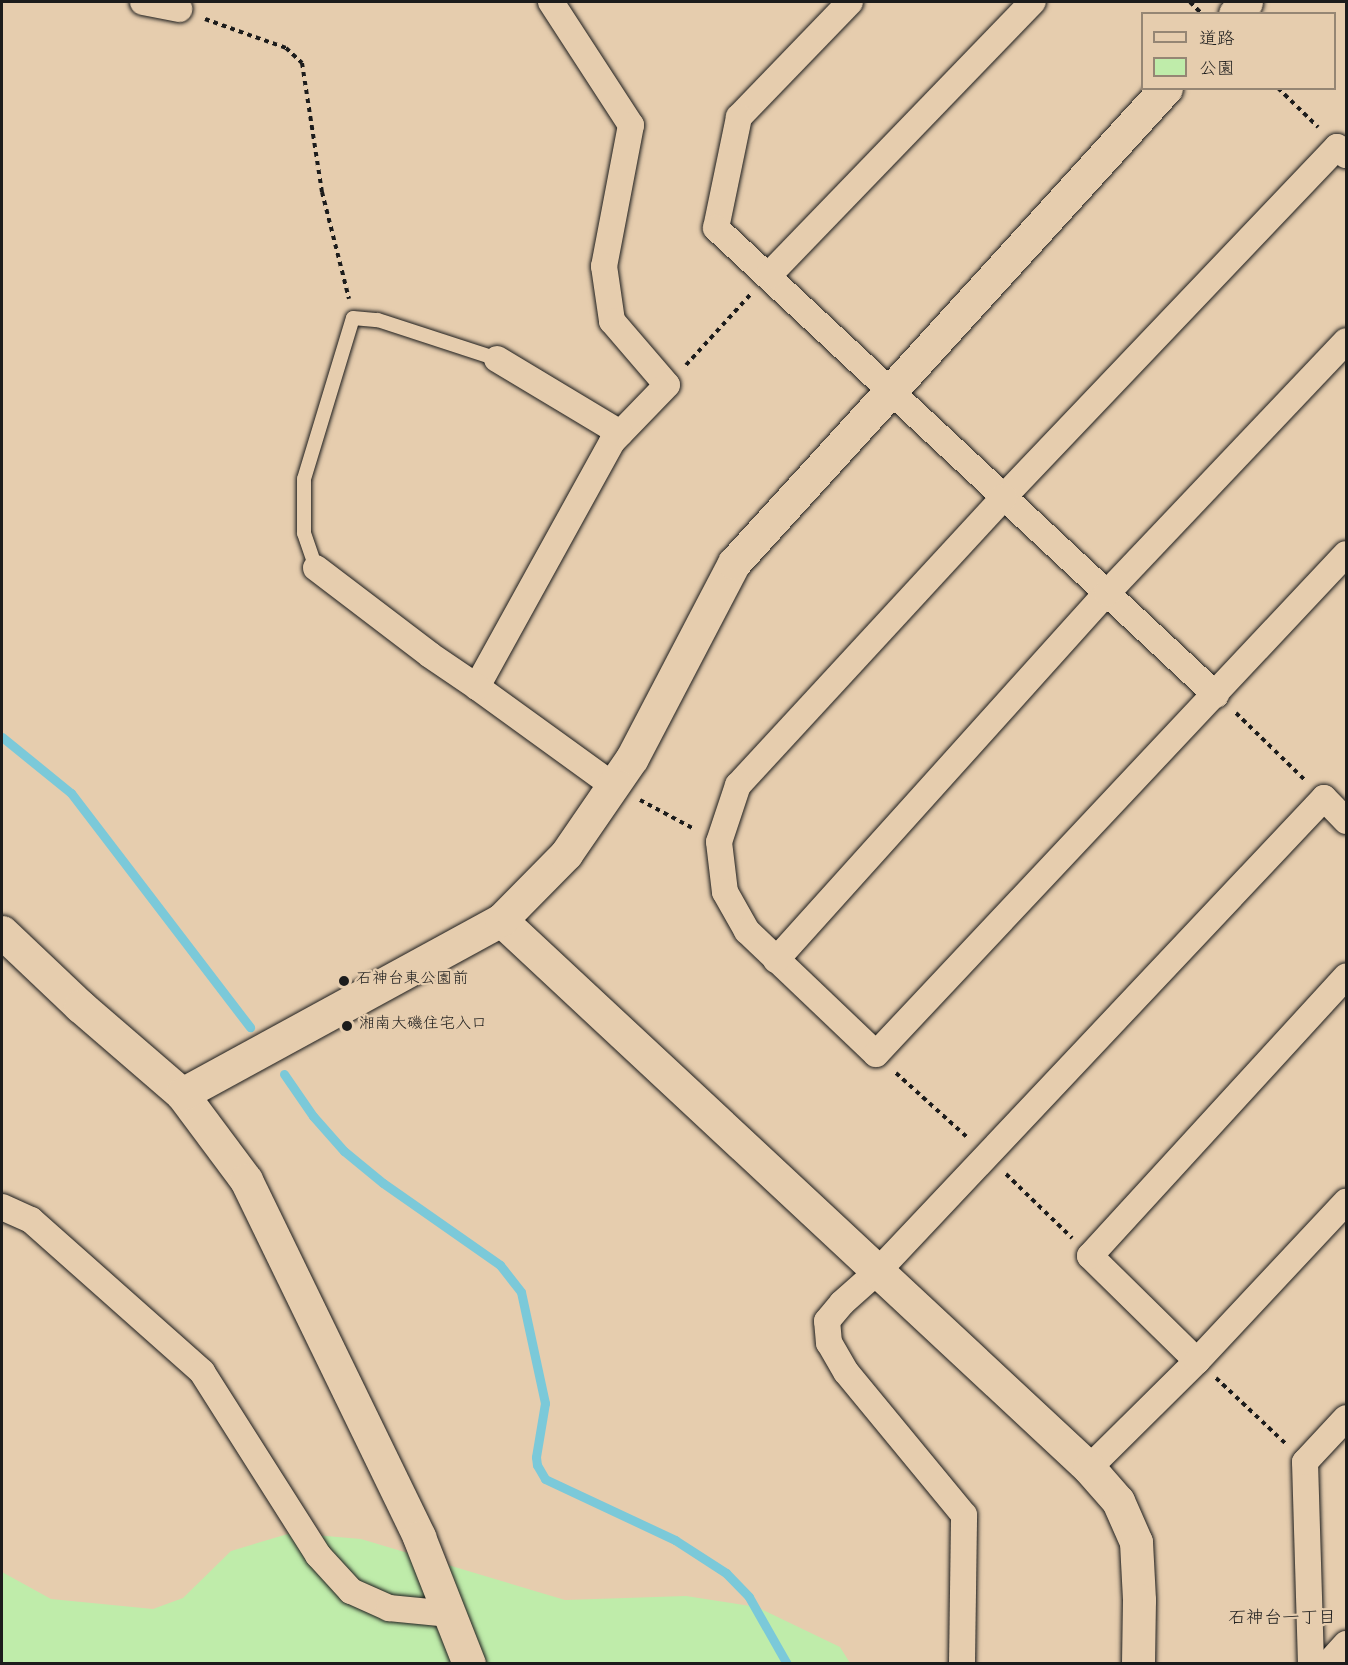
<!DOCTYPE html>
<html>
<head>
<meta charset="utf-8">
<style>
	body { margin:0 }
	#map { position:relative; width:1348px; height:1665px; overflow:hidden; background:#e6cdae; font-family:"Gochi Hand","Klee One",sans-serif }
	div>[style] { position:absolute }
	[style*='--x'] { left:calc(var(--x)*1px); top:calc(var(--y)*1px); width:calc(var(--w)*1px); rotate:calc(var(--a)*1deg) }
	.green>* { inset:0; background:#bfecaa }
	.stream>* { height:9px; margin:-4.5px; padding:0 4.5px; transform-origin:4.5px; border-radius:4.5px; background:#7bc9d9 }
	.path>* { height:4px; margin-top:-2px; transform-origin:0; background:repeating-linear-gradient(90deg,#1c1c1c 0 4.5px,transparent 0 9px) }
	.roads { filter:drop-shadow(0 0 2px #1c1c1c) drop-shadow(0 0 2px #1c1c1c) }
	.service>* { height:14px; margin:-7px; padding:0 7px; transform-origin:7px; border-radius:7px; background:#e6cdae }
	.minor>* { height:26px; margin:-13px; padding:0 13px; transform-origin:13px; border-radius:13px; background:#e6cdae }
	.tertiary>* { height:33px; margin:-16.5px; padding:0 16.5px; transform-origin:16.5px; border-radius:16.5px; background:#e6cdae }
	.dots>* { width:16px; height:16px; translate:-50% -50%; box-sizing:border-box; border:3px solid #e6cdae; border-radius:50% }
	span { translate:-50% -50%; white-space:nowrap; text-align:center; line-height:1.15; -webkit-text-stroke:4.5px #e6cdae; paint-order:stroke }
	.poi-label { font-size:16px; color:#1c1c1c }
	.left { translate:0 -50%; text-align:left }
	.neighbourhood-label { font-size:18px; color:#1c1c1c }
	.frame { position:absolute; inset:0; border:3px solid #1c1c1c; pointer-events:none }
	.legend { position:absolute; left:1141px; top:12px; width:195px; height:78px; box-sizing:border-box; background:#e6cdae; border:2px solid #958674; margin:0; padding:8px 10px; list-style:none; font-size:18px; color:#1c1c1c }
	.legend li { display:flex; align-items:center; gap:12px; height:30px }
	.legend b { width:30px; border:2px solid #958674 }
</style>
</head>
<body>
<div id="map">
	<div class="green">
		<div style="clip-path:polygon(291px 1533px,361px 1539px,565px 1600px,686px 1596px,757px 1607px,840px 1647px,850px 1663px,2px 1663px,2px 1572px,51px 1599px,153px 1609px,183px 1598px,231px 1551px)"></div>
	</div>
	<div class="stream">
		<div style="--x:2;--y:737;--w:89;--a:39.1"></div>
		<div style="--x:71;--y:793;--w:295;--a:52.6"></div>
		<div style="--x:284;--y:1074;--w:51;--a:55.4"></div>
		<div style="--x:313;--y:1116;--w:47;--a:48.5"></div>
		<div style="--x:344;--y:1151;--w:50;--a:39.4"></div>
		<div style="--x:383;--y:1183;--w:143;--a:35"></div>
		<div style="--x:500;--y:1265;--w:34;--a:52"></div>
		<div style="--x:521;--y:1292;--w:114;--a:77.8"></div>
		<div style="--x:545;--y:1403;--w:55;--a:99.5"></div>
		<div style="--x:536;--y:1457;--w:8;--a:83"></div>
		<div style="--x:537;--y:1465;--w:16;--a:60"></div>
		<div style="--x:545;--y:1479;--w:144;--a:25.1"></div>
		<div style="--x:675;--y:1540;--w:61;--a:32.9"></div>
		<div style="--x:726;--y:1573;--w:33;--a:46"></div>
		<div style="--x:749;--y:1597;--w:77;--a:60.4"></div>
	</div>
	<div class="path">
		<div style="--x:1190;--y:2;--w:17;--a:45"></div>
		<div style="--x:205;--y:19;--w:86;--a:19.7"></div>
		<div style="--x:286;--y:48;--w:22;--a:43"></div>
		<div style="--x:302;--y:63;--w:131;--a:81.2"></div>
		<div style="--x:322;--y:192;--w:110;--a:75.8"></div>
		<div style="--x:1278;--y:88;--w:56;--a:44.3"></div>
		<div style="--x:686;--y:365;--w:95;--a:-47.6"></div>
		<div style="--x:1236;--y:713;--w:98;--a:44.2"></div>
		<div style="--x:640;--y:800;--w:61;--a:28.2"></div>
		<div style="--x:896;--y:1073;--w:97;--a:42.1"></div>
		<div style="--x:1006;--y:1174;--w:92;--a:44.1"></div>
		<div style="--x:1216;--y:1378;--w:95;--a:43.3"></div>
	</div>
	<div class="roads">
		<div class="service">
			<div style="--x:316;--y:568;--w:37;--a:-109"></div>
			<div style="--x:304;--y:533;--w:54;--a:-90"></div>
			<div style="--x:304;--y:479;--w:168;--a:-73.1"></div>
			<div style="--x:353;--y:318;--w:25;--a:5"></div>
			<div style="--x:378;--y:320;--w:125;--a:18.1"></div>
		</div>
		<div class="minor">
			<div style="--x:143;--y:2;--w:37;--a:11"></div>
			<div style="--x:551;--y:2;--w:147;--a:57"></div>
			<div style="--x:631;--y:125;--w:144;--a:100.8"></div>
			<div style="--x:604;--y:266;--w:56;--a:81.7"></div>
			<div style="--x:612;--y:321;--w:84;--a:49.3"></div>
			<div style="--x:667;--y:385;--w:79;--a:134"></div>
			<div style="--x:612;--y:442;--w:280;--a:118.9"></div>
			<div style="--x:477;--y:687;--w:169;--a:35.9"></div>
			<div style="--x:850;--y:2;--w:160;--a:134"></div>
			<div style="--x:739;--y:117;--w:113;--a:101.7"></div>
			<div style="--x:716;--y:228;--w:684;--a:43.05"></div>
			<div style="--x:1346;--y:155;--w:12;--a:-138"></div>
			<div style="--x:1337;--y:147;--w:483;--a:133.6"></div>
			<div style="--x:1004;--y:497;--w:392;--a:132.7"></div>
			<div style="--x:738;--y:785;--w:60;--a:108.4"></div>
			<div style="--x:719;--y:842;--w:50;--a:83.2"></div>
			<div style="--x:725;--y:892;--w:45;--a:60.6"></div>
			<div style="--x:747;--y:931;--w:178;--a:43.6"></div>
			<div style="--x:876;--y:1054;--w:686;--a:-46.77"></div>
			<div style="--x:768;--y:276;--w:381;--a:-46"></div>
			<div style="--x:497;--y:359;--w:144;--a:31"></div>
			<div style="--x:316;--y:568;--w:143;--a:37.3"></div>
			<div style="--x:430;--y:655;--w:57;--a:34.2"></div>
			<div style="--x:776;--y:960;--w:494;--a:-48"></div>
			<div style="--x:1107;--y:593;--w:347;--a:-46.5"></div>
			<div style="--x:2;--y:1207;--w:32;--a:24"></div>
			<div style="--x:31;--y:1220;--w:229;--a:41.6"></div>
			<div style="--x:202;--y:1372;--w:217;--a:57.6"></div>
			<div style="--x:318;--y:1555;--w:49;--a:47.5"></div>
			<div style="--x:351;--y:1591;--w:42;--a:24.1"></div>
			<div style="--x:389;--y:1608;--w:61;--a:5.6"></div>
			<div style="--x:1197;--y:1361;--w:150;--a:-135.5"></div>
			<div style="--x:1090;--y:1256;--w:379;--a:-47.5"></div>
			<div style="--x:1089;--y:1468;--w:152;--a:-44.7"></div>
			<div style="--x:1197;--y:1361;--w:218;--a:-46.9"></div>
			<div style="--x:962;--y:1664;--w:149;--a:-89.2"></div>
			<div style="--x:964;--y:1515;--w:185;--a:-129.5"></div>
			<div style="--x:846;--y:1372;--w:34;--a:-120"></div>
			<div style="--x:829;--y:1343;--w:22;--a:-95"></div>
			<div style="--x:827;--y:1321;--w:23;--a:-50"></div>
			<div style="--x:842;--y:1303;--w:48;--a:-41.6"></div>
			<div style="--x:878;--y:1271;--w:650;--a:-46.68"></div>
			<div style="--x:1324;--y:798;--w:32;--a:46"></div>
			<div style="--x:1311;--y:1664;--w:202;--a:-91.7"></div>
			<div style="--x:1305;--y:1462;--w:60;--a:-47"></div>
			<div style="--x:1328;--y:1664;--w:27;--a:-48"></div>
		</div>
		<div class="tertiary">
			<div style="--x:1235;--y:14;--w:16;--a:-47"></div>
			<div style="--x:501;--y:920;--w:804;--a:42.98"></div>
			<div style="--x:1089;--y:1468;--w:44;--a:48.7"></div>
			<div style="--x:1118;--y:1501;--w:45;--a:66.3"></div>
			<div style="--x:1136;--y:1542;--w:58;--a:87"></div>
			<div style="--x:1139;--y:1600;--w:64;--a:90.9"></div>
			<div style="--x:2;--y:932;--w:108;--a:43.5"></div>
			<div style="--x:80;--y:1006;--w:135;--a:40.8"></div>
			<div style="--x:182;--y:1094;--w:107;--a:53.3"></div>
			<div style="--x:246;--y:1180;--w:397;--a:64.1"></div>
			<div style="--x:419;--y:1537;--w:136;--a:68.5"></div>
			<div style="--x:182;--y:1094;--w:363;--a:-28.6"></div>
			<div style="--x:501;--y:920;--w:93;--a:-45.4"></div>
			<div style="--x:566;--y:854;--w:116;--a:-55.5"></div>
			<div style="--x:632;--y:758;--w:220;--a:-62.4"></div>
			<div style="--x:734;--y:563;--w:642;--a:-47.71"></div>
		</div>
	</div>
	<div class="dots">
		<div style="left:344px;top:981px;background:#1c1c1c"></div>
		<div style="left:347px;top:1026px;background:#1c1c1c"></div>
	</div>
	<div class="poi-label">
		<span class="left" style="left:356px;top:981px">石神台東公園前</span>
		<span class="left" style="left:359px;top:1026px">湘南大磯住宅入口</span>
	</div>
	<div class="neighbourhood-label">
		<span style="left:1282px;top:1620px">石神台一丁目</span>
	</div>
	<div class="frame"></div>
	<ul class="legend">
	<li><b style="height:8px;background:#e6cdae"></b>道路</li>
	<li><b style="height:16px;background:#bfecaa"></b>公園</li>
	</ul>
</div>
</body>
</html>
